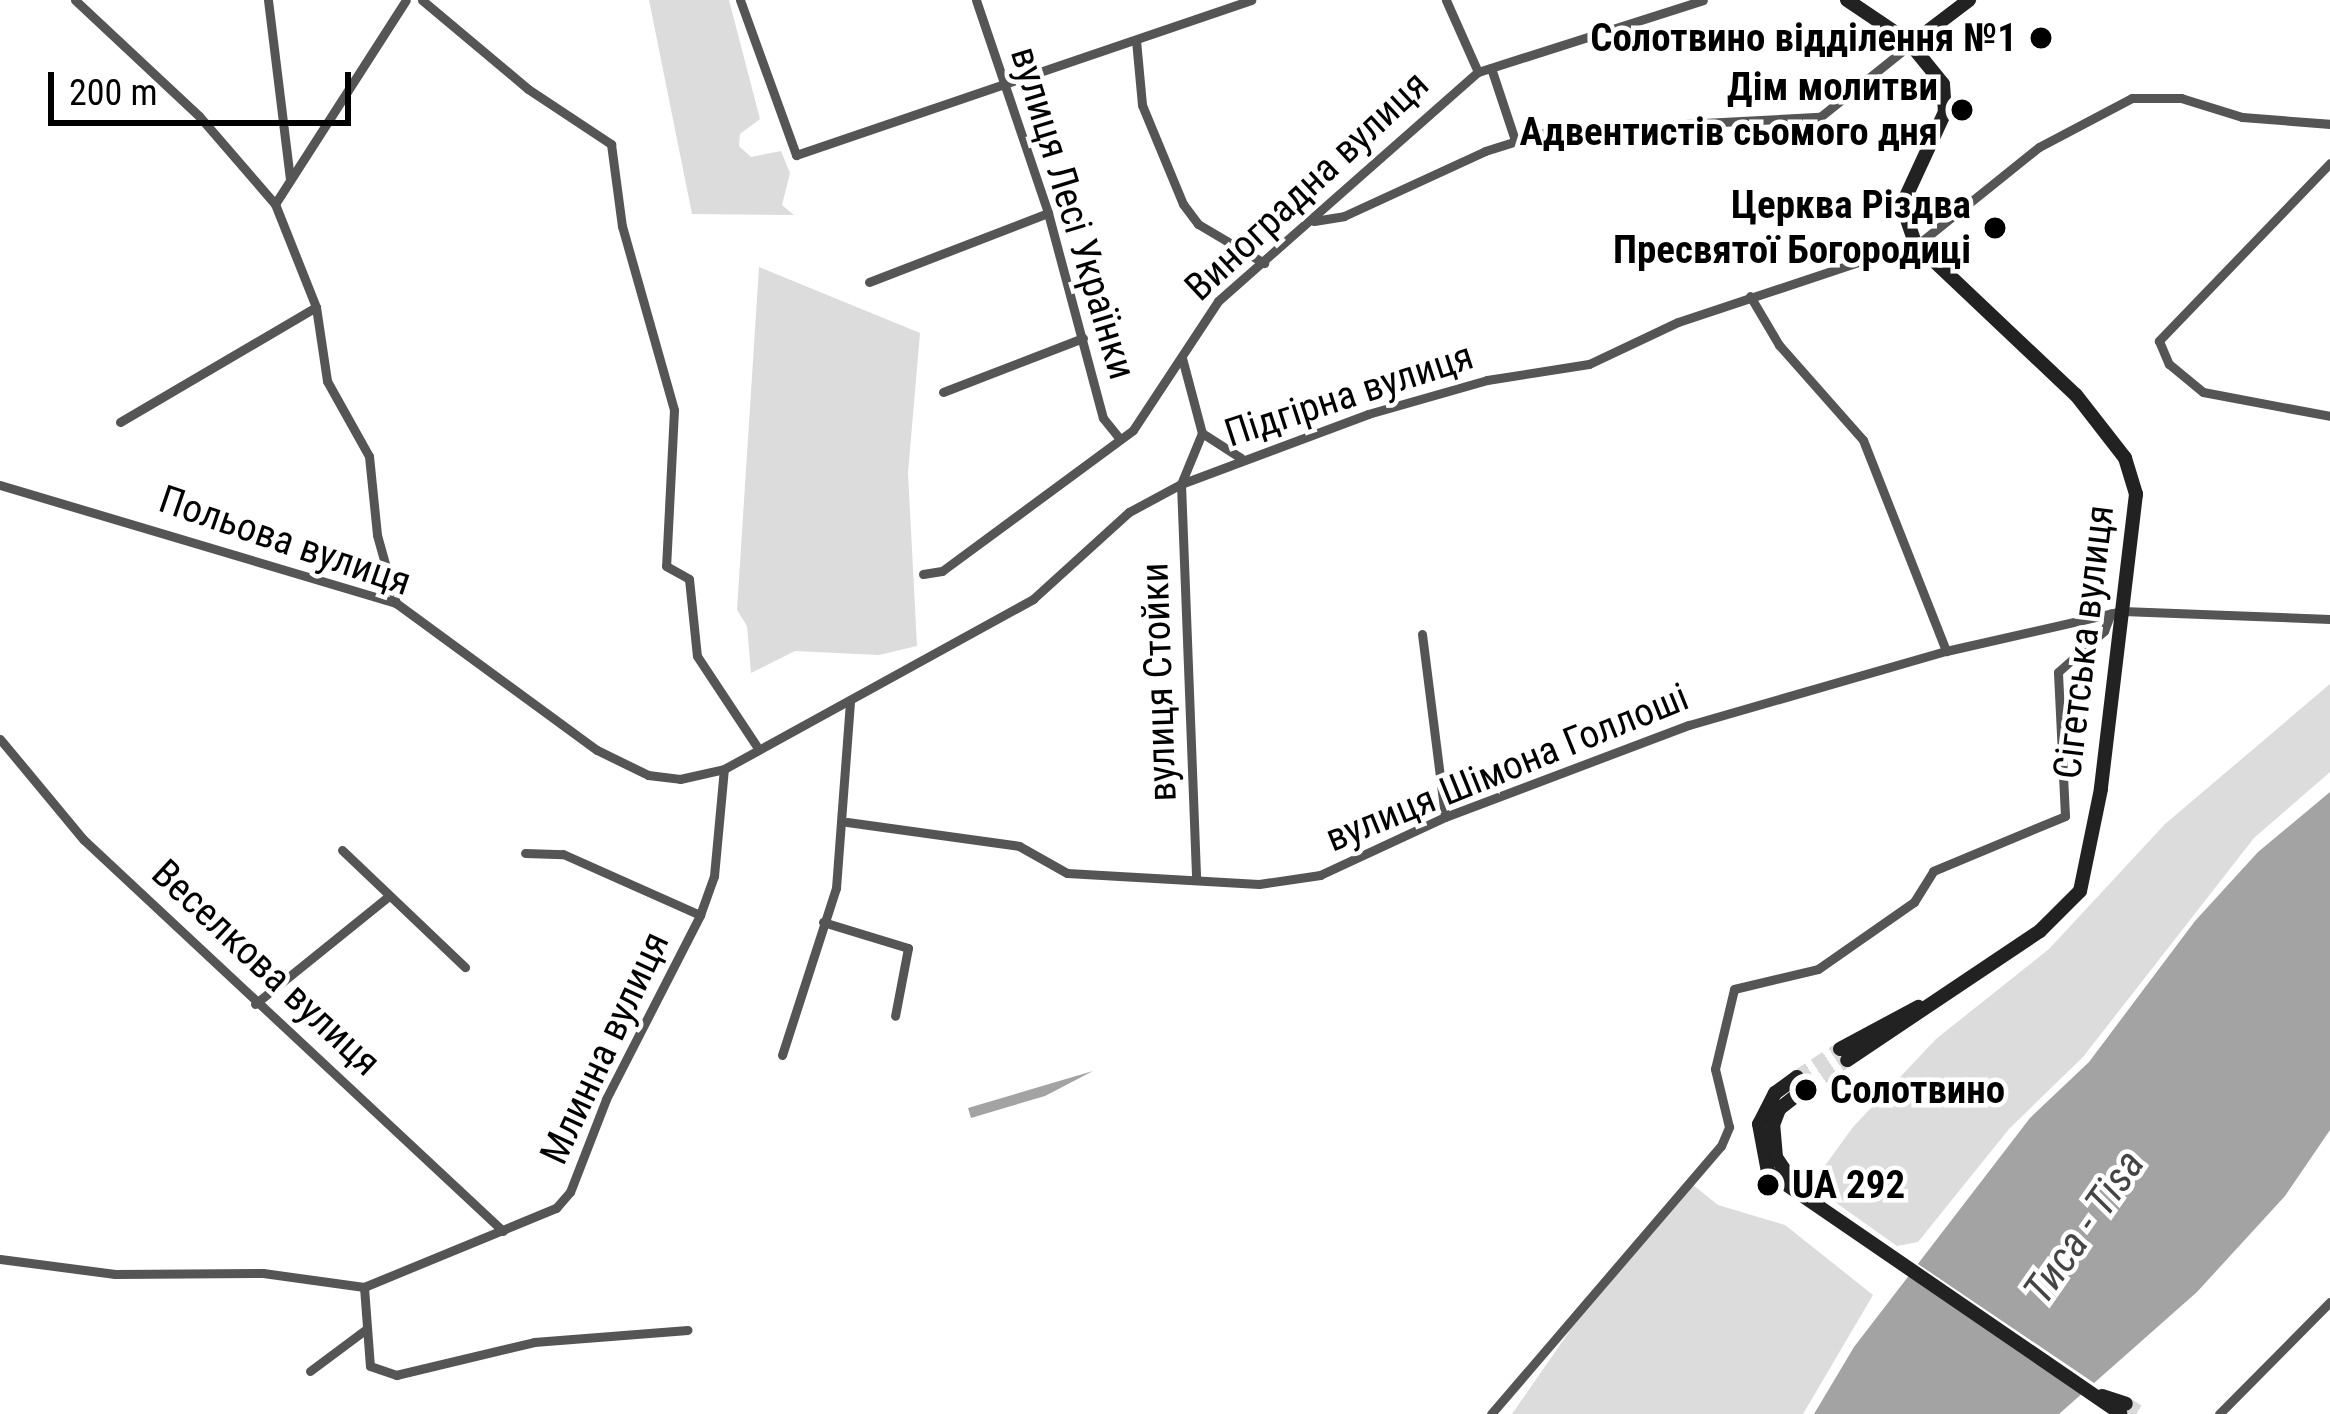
<!DOCTYPE html>
<html>
<head>
<meta charset="utf-8">
<style>
	body { margin:0 }
	#map { position:relative; width:2330px; height:1414px; overflow:hidden; background:#fff; font-family:"Roboto Condensed",sans-serif }
	div>[style] { position:absolute }
	[style*='--x'] { left:calc(var(--x)*1px); top:calc(var(--y)*1px); width:calc(var(--w)*1px); rotate:calc(var(--a)*1deg) }
	.green>* { inset:0; background:#dcdcdc }
	.water>* { inset:0; background:#a3a3a3 }
	.pier>* { inset:0; background:#fff }
	.secondary-tunnel>* { height:14px; margin-top:-7px; transform-origin:0; background:repeating-linear-gradient(90deg,#d9d9d9 0 14px,transparent 0 21px) }
	.street>* { height:9px; margin:-4.5px; padding:0 4.5px; transform-origin:4.5px; border-radius:4.5px; background:#555 }
	.secondary>* { height:14px; margin:-7px; padding:0 7px; transform-origin:7px; border-radius:7px; background:#222 }
	.dots>* { width:33px; height:33px; translate:-50% -50%; box-sizing:border-box; border:6px solid #fff; border-radius:50% }
	span { translate:-50% -50%; white-space:nowrap; text-align:center; line-height:1.15; -webkit-text-stroke:9px #fff; paint-order:stroke }
	.poi-label { font-size:39px; color:#000; font-weight:700 }
	.right { translate:-100% -50%; text-align:right }
	.left { translate:0 -50%; text-align:left }
	.street-label { font-size:39px; color:#000 }
	.water-label { font-size:42px; color:#444; font-style:italic }
	.scale { position:absolute; left:48px; top:72px; width:303px; height:54px; box-sizing:border-box; border:6px solid #000; border-top:0; padding-left:15px; font-size:36px; line-height:42px; white-space:nowrap; color:#000; -webkit-text-stroke:9px #fff; paint-order:stroke }
</style>
</head>
<body>
<div id="map">
	<div class="green">
		<div style="clip-path:polygon(649px 0,729px 0,760px 119px,740px 134px,739px 146px,751px 157px,781px 151px,790px 173px,782px 205px,794px 215px,692px 214px)"></div>
		<div style="clip-path:polygon(759px 267px,920px 333px,908px 473px,917px 646px,879px 655px,795px 651px,751px 673px,747px 626px,737px 610px)"></div>
		<div style="clip-path:polygon(2330px 684px,2330px 772px,2254px 838px,2083px 1057px,2009px 1129px,1918px 1242px,1897px 1246px,1811px 1185px,1853px 1127px,1936px 1039px,2049px 949px,2165px 824px)"></div>
		<div style="clip-path:polygon(1693px 1185px,1718px 1205px,1785px 1225px,1873px 1295px,1803px 1414px,1512px 1414px,1571px 1329px)"></div>
	</div>
	<div class="water">
		<div style="clip-path:polygon(2330px 792px,2330px 1130px,2285px 1196px,2197px 1292px,2059px 1414px,1814px 1414px,1854px 1347px,2030px 1118px,2089px 1062px,2195px 921px,2258px 852px)"></div>
		<div style="clip-path:polygon(1093px 1071px,1045px 1096px,971px 1118px,968px 1108px)"></div>
	</div>
	<div class="pier">
		<div style="clip-path:polygon(1915px 1262px,2097px 1385px,2092px 1391px,1906px 1272px)"></div>
	</div>
	<div class="secondary-tunnel">
		<div style="--x:1797;--y:1077;--w:51;--a:-33.1"></div>
		<div style="--x:1805;--y:1089;--w:51;--a:-34.6"></div>
		<div style="--x:2126;--y:1404;--w:19;--a:32"></div>
	</div>
	<div class="street">
		<div style="--x:75;--y:0;--w:170;--a:43.1"></div>
		<div style="--x:199;--y:116;--w:116;--a:49.2"></div>
		<div style="--x:275;--y:204;--w:111;--a:68.3"></div>
		<div style="--x:316;--y:307;--w:75;--a:81.5"></div>
		<div style="--x:327;--y:381;--w:86;--a:60.8"></div>
		<div style="--x:369;--y:456;--w:79;--a:84.2"></div>
		<div style="--x:377;--y:535;--w:71;--a:74.4"></div>
		<div style="--x:268;--y:0;--w:181;--a:83"></div>
		<div style="--x:422;--y:0;--w:138;--a:40"></div>
		<div style="--x:528;--y:89;--w:100;--a:33.5"></div>
		<div style="--x:611;--y:144;--w:83;--a:82.4"></div>
		<div style="--x:622;--y:226;--w:191;--a:74.2"></div>
		<div style="--x:674;--y:410;--w:156;--a:92.9"></div>
		<div style="--x:666;--y:566;--w:26;--a:29"></div>
		<div style="--x:689;--y:579;--w:77;--a:84.1"></div>
		<div style="--x:697;--y:656;--w:107;--a:56.5"></div>
		<div style="--x:740;--y:0;--w:165;--a:70.1"></div>
		<div style="--x:796;--y:155;--w:481;--a:-18.8"></div>
		<div style="--x:976;--y:0;--w:225;--a:71.3"></div>
		<div style="--x:1048;--y:213;--w:212;--a:75"></div>
		<div style="--x:1103;--y:418;--w:27;--a:51"></div>
		<div style="--x:1136;--y:40;--w:65;--a:84.7"></div>
		<div style="--x:1142;--y:105;--w:107;--a:67.5"></div>
		<div style="--x:1183;--y:204;--w:25;--a:53"></div>
		<div style="--x:1198;--y:224;--w:77;--a:30.6"></div>
		<div style="--x:1491;--y:68;--w:76;--a:71.6"></div>
		<div style="--x:1478;--y:72;--w:236;--a:-17.7"></div>
		<div style="--x:2330;--y:163;--w:247;--a:133.9"></div>
		<div style="--x:2159;--y:341;--w:25;--a:67"></div>
		<div style="--x:2169;--y:364;--w:44;--a:39.5"></div>
		<div style="--x:2203;--y:392;--w:129;--a:10.7"></div>
		<div style="--x:275;--y:204;--w:242;--a:-57.3"></div>
		<div style="--x:1314;--y:221;--w:30;--a:-9"></div>
		<div style="--x:1344;--y:216;--w:155;--a:-24.7"></div>
		<div style="--x:1485;--y:151;--w:67;--a:-17.4"></div>
		<div style="--x:1549;--y:131;--w:271;--a:-3"></div>
		<div style="--x:1820;--y:117;--w:117;--a:-38.7"></div>
		<div style="--x:1917;--y:245;--w:156;--a:-38.8"></div>
		<div style="--x:2039;--y:147;--w:105;--a:-27.8"></div>
		<div style="--x:2132;--y:98;--w:49;--a:0"></div>
		<div style="--x:2181;--y:98;--w:64;--a:17.3"></div>
		<div style="--x:2242;--y:117;--w:88;--a:4.5"></div>
		<div style="--x:869;--y:282;--w:192;--a:-21.1"></div>
		<div style="--x:1750;--y:296;--w:57;--a:59.4"></div>
		<div style="--x:1779;--y:345;--w:127;--a:48.5"></div>
		<div style="--x:1863;--y:440;--w:227;--a:68.5"></div>
		<div style="--x:1182;--y:358;--w:78;--a:75.1"></div>
		<div style="--x:1202;--y:433;--w:55;--a:112.4"></div>
		<div style="--x:1181;--y:484;--w:394;--a:87.8"></div>
		<div style="--x:943;--y:392;--w:150;--a:-21.1"></div>
		<div style="--x:120;--y:422;--w:227;--a:-30.4"></div>
		<div style="--x:1202;--y:433;--w:46;--a:32.7"></div>
		<div style="--x:0;--y:485;--w:413;--a:16.6"></div>
		<div style="--x:396;--y:603;--w:249;--a:36.2"></div>
		<div style="--x:597;--y:750;--w:57;--a:26.1"></div>
		<div style="--x:648;--y:775;--w:32;--a:7"></div>
		<div style="--x:680;--y:779;--w:45;--a:-12.8"></div>
		<div style="--x:724;--y:769;--w:353;--a:-28.8"></div>
		<div style="--x:1033;--y:599;--w:130;--a:-42.2"></div>
		<div style="--x:1129;--y:512;--w:59;--a:-28.3"></div>
		<div style="--x:1181;--y:484;--w:200;--a:-20.5"></div>
		<div style="--x:1368;--y:414;--w:124;--a:-15.9"></div>
		<div style="--x:1487;--y:380;--w:103;--a:-8.9"></div>
		<div style="--x:1589;--y:364;--w:98;--a:-25.3"></div>
		<div style="--x:1678;--y:322;--w:250;--a:-18.4"></div>
		<div style="--x:923;--y:574;--w:19;--a:-9"></div>
		<div style="--x:942;--y:571;--w:237;--a:-36.4"></div>
		<div style="--x:1133;--y:430;--w:154;--a:-56.6"></div>
		<div style="--x:1218;--y:301;--w:346;--a:-41.4"></div>
		<div style="--x:1478;--y:72;--w:79;--a:-114"></div>
		<div style="--x:1422;--y:634;--w:184;--a:82.8"></div>
		<div style="--x:0;--y:739;--w:131;--a:50.3"></div>
		<div style="--x:84;--y:840;--w:573;--a:43.02"></div>
		<div style="--x:847;--y:822;--w:174;--a:7.9"></div>
		<div style="--x:1019;--y:846;--w:55;--a:29.4"></div>
		<div style="--x:1067;--y:873;--w:192;--a:3.3"></div>
		<div style="--x:1259;--y:884;--w:62;--a:-8.4"></div>
		<div style="--x:1320;--y:875;--w:138;--a:-24.9"></div>
		<div style="--x:1445;--y:817;--w:261;--a:-20.7"></div>
		<div style="--x:1689;--y:725;--w:267;--a:-16.1"></div>
		<div style="--x:1946;--y:651;--w:180;--a:-12.8"></div>
		<div style="--x:2122;--y:611;--w:208;--a:2.2"></div>
		<div style="--x:342;--y:850;--w:170;--a:43.6"></div>
		<div style="--x:525;--y:853;--w:38;--a:2"></div>
		<div style="--x:563;--y:854;--w:150;--a:24"></div>
		<div style="--x:823;--y:922;--w:89;--a:17"></div>
		<div style="--x:908;--y:948;--w:69;--a:100.8"></div>
		<div style="--x:255;--y:1004;--w:172;--a:-38.9"></div>
		<div style="--x:782;--y:1055;--w:176;--a:-72.1"></div>
		<div style="--x:836;--y:888;--w:188;--a:-85.7"></div>
		<div style="--x:0;--y:1259;--w:116;--a:7.4"></div>
		<div style="--x:115;--y:1274;--w:148;--a:-0.4"></div>
		<div style="--x:263;--y:1273;--w:102;--a:7.9"></div>
		<div style="--x:364;--y:1287;--w:208;--a:-22.4"></div>
		<div style="--x:556;--y:1208;--w:21;--a:-49"></div>
		<div style="--x:570;--y:1192;--w:100;--a:-68.8"></div>
		<div style="--x:606;--y:1099;--w:207;--a:-62.9"></div>
		<div style="--x:700;--y:915;--w:41;--a:-70.3"></div>
		<div style="--x:714;--y:876;--w:107;--a:-84.7"></div>
		<div style="--x:364;--y:1287;--w:79;--a:85.7"></div>
		<div style="--x:370;--y:1366;--w:28;--a:19"></div>
		<div style="--x:396;--y:1375;--w:142;--a:-13.4"></div>
		<div style="--x:534;--y:1342;--w:154;--a:-4.5"></div>
		<div style="--x:310;--y:1371;--w:69;--a:-36.7"></div>
		<div style="--x:1491;--y:1414;--w:353;--a:-49.4"></div>
		<div style="--x:1721;--y:1146;--w:21;--a:-67"></div>
		<div style="--x:1729;--y:1127;--w:60;--a:-103.6"></div>
		<div style="--x:1715;--y:1069;--w:82;--a:-76.6"></div>
		<div style="--x:1734;--y:989;--w:86;--a:-13.4"></div>
		<div style="--x:1818;--y:969;--w:117;--a:-34.9"></div>
		<div style="--x:1914;--y:902;--w:36;--a:-58"></div>
		<div style="--x:1933;--y:871;--w:143;--a:-22.6"></div>
		<div style="--x:2065;--y:816;--w:144;--a:-92.8"></div>
		<div style="--x:2058;--y:672;--w:62;--a:-41.7"></div>
		<div style="--x:2104;--y:631;--w:19;--a:-69"></div>
		<div style="--x:2219;--y:1414;--w:158;--a:-45.3"></div>
	</div>
	<div class="secondary">
		<div style="--x:1847;--y:0;--w:73;--a:33.9"></div>
		<div style="--x:1908;--y:41;--w:55;--a:50.9"></div>
		<div style="--x:1943;--y:84;--w:28;--a:86"></div>
		<div style="--x:1945;--y:112;--w:102;--a:114.8"></div>
		<div style="--x:1902;--y:205;--w:40;--a:71.1"></div>
		<div style="--x:1915;--y:243;--w:221;--a:43.4"></div>
		<div style="--x:2076;--y:395;--w:80;--a:52.1"></div>
		<div style="--x:2125;--y:458;--w:38;--a:73"></div>
		<div style="--x:2136;--y:494;--w:297;--a:96.8"></div>
		<div style="--x:2101;--y:789;--w:104;--a:101.6"></div>
		<div style="--x:2080;--y:891;--w:57;--a:135"></div>
		<div style="--x:2040;--y:931;--w:232;--a:146.2"></div>
		<div style="--x:1911;--y:44;--w:73;--a:-37.2"></div>
		<div style="--x:1840;--y:1049;--w:89;--a:-28.3"></div>
		<div style="--x:1797;--y:1077;--w:27;--a:144"></div>
		<div style="--x:1775;--y:1093;--w:35;--a:117"></div>
		<div style="--x:1759;--y:1124;--w:49;--a:79.4"></div>
		<div style="--x:1768;--y:1172;--w:427;--a:34.4"></div>
		<div style="--x:1796;--y:1187;--w:36;--a:-124"></div>
		<div style="--x:1776;--y:1157;--w:32;--a:-95"></div>
		<div style="--x:1773;--y:1125;--w:17;--a:-69"></div>
		<div style="--x:1779;--y:1109;--w:33;--a:-38"></div>
		<div style="--x:2102;--y:1396;--w:25;--a:18"></div>
	</div>
	<div class="dots">
		<div style="left:2041px;top:38px;background:#000"></div>
		<div style="left:1962px;top:110px;background:#000"></div>
		<div style="left:1995px;top:228px;background:#000"></div>
		<div style="left:1806px;top:1090px;background:#000"></div>
		<div style="left:1768px;top:1185px;background:#000"></div>
	</div>
	<div class="poi-label">
		<span class="right" style="left:2017px;top:38px">Солотвино відділення №1</span>
		<span class="right" style="left:1938px;top:110px">Дім молитви<br>Адвентистів сьомого дня</span>
		<span class="right" style="left:1971px;top:228px">Церква Різдва<br>Пресвятої Богородиці</span>
		<span class="left" style="left:1830px;top:1090px">Солотвино</span>
		<span class="left" style="left:1792px;top:1185px">UA 292</span>
	</div>
	<div class="street-label">
		<span style="left:1307px;top:186px;rotate:-43deg">Виноградна вулиця</span>
		<span style="left:1073px;top:213px;rotate:73deg">вулиця Лесі Українки</span>
		<span style="left:1349px;top:395px;rotate:-18deg">Підгірна вулиця</span>
		<span style="left:285px;top:541px;rotate:19deg">Польова вулиця</span>
		<span style="left:2084px;top:642px;rotate:-83deg">Сігетська вулиця</span>
		<span style="left:1159px;top:682px;rotate:-92deg">вулиця Стойки</span>
		<span style="left:1507px;top:768px;rotate:-22deg">вулиця Шімона Голлоші</span>
		<span style="left:266px;top:968px;rotate:43deg">Веселкова вулиця</span>
		<span style="left:605px;top:1048px;rotate:-65deg">Млинна вулиця</span>
	</div>
	<div class="water-label">
		<span style="left:2084px;top:1227px;rotate:-55deg">Тиса - Tisa</span>
	</div>
	<div class="scale">200 m</div>
</div>
</body>
</html>
